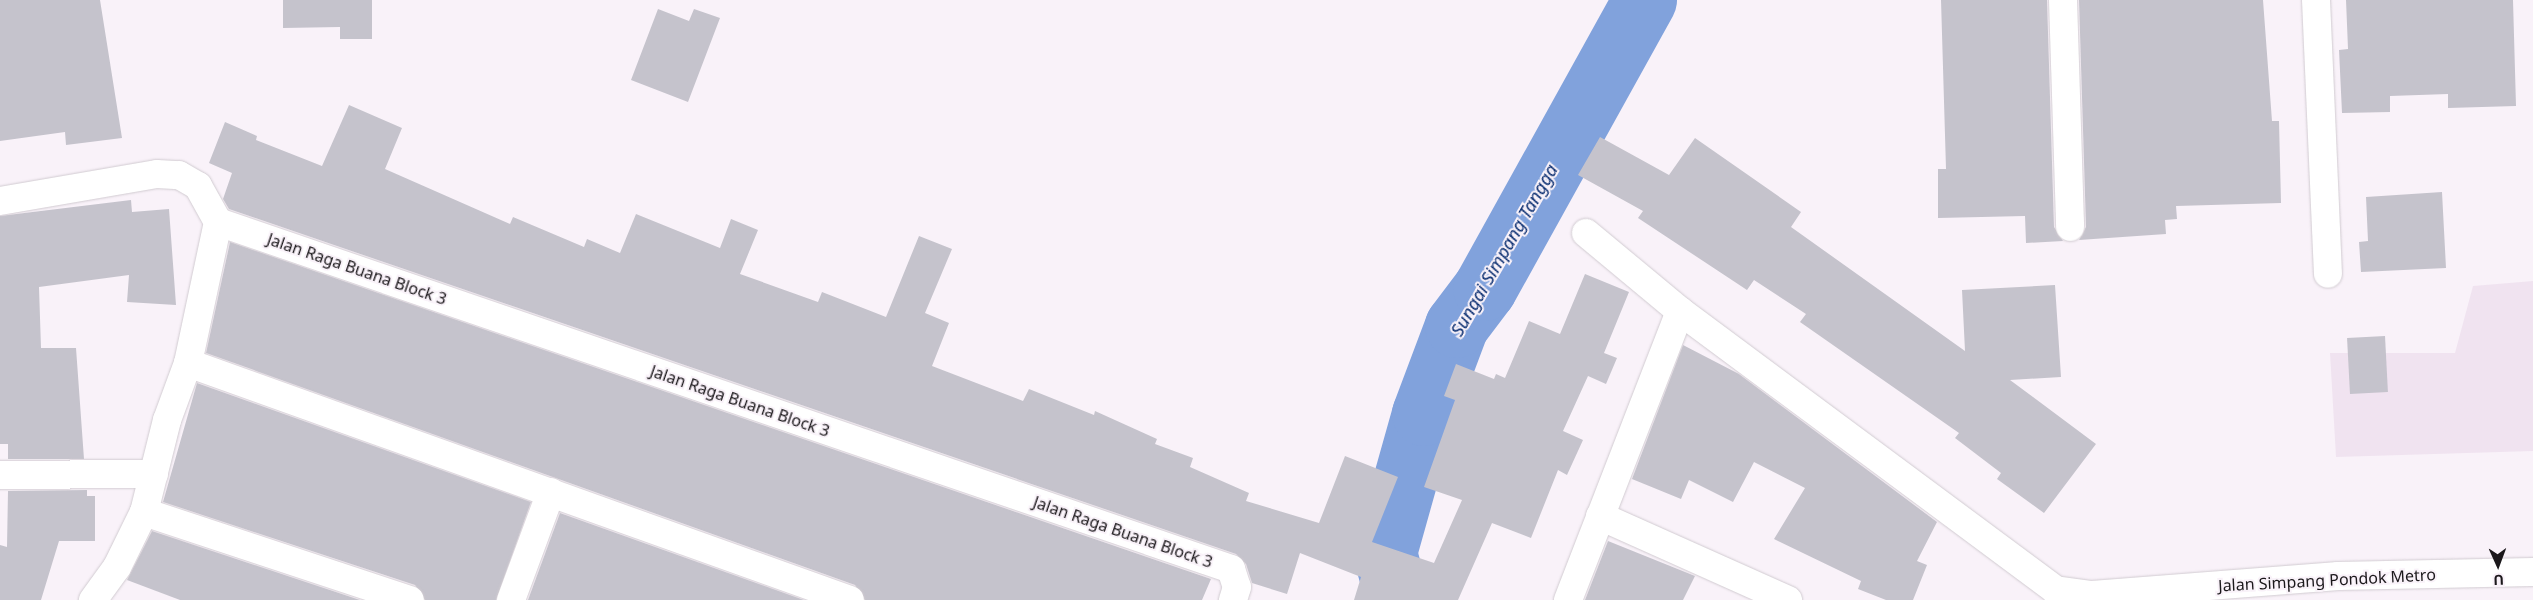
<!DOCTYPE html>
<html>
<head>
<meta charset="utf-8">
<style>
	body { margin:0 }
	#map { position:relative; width:2533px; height:600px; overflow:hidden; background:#f9f2f9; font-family:"Noto Sans",sans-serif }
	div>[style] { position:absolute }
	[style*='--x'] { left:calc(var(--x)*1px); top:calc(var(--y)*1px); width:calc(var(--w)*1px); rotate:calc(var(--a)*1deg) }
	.built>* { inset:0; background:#f0e3f0 }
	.river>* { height:64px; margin:-32px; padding:0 32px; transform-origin:32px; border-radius:32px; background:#81a2dc }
	.building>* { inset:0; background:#c5c3cc; transform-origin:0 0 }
	.roads { filter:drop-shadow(0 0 1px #d1cbd1) drop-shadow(0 0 1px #d1cbd1) }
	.minor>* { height:28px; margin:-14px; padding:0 14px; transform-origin:14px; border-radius:14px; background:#fff }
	span { translate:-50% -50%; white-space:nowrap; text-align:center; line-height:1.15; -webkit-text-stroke:4px #f9f2f9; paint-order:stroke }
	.street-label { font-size:16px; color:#1b181b }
	.water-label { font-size:18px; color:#092d70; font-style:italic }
	.north { position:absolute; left:2473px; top:540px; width:50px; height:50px; -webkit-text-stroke:4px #f9f2f9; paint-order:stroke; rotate:178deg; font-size:14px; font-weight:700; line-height:20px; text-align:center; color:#1b181b }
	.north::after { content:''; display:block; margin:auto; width:18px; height:22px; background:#1b181b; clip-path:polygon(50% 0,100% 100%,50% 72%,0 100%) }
</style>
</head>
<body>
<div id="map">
	<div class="built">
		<div style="clip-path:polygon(2533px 281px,2533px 451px,2336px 457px,2330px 353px,2455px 353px,2473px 286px)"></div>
	</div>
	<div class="river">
		<div style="--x:1398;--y:600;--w:49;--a:-105.5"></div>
		<div style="--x:1385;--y:553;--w:144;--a:-74.3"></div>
		<div style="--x:1424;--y:414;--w:94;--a:-69.4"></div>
		<div style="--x:1457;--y:326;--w:46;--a:-52.9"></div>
		<div style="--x:1485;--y:289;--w:330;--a:-61"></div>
	</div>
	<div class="building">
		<div style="clip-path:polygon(0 0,100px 0,122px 138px,66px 145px,65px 132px,0 141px)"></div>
		<div style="clip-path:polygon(283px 0,372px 0,372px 39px,340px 39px,340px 27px,283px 28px)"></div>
		<div style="clip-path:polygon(1941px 0,2047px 0,2054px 227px,2063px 241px,2026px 243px,2025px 216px,1938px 218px,1938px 169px,1946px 169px)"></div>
		<div style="clip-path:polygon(2079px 0,2263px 0,2272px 121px,2279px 121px,2281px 203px,2176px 206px,2177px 219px,2165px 220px,2166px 234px,2079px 240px,2086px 227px)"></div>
		<div style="clip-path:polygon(2346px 0,2513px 0,2516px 106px,2448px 108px,2448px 94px,2390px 96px,2390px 112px,2342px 113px,2339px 50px,2348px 49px)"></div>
		<div style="clip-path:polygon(658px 9px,689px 21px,694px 9px,720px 18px,688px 102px,631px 80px)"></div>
		<div style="clip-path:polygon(349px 105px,402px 128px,385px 169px,510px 224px,513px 217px,584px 247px,587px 239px,620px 253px,636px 214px,720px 248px,731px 219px,758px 230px,740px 274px,818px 302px,822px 292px,886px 317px,919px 236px,952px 249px,925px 313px,949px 323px,932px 366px,1023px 401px,1029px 389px,1094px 415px,1095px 411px,1157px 439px,1155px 444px,1193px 458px,1190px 467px,1249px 493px,1246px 501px,1319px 523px,1345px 456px,1398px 477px,1372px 542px,1434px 563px,1462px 500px,1424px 487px,1455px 400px,1444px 396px,1456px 364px,1494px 379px,1496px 374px,1505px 378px,1529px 321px,1560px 334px,1585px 274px,1629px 292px,1604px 353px,1617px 358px,1606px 384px,1588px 376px,1563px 431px,1583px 440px,1567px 475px,1558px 470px,1531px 538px,1492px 523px,1458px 600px,1354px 600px,1361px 577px,1300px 553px,1287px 594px,1252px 583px,1246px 564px,1236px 554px,229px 209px,223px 199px,232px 173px,209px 163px,225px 122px,257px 136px,256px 140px,322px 166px)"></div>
		<div style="clip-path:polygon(1600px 137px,1669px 175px,1695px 138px,1801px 212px,1791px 227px,1965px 351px,1962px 290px,2055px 285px,2061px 377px,2010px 380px,2096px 444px,2044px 513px,1997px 479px,2001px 473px,1955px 438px,1959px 433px,1800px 322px,1806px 314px,1754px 280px,1747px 290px,1638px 218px,1643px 211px,1578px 175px)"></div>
		<div style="clip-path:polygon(2442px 192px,2446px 268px,2361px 272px,2359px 242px,2368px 241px,2366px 197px)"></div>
		<div style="clip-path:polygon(131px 200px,132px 212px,169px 209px,176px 305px,127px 302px,129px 275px,39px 287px,41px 348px,76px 348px,84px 459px,8px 459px,8px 444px,0 444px,0 216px)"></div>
		<div style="clip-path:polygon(230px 242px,1211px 579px,1202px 600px,865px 600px,855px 585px,206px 353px)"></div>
		<div style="left:2385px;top:336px;width:56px;height:38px;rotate:87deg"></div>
		<div style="clip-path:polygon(1683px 345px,1739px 374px,1937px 522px,1917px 561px,1927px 565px,1913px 600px,1886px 600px,1858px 589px,1861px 581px,1774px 539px,1805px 488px,1754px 462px,1733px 502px,1689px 480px,1681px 499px,1632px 479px)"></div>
		<div style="clip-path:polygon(197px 383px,531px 502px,496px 600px,425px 600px,415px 585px,163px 502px)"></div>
		<div style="clip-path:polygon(87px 490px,87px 496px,95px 496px,95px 541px,59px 541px,41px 600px,0 600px,0 545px,7px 547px,8px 491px)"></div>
		<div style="clip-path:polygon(560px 513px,804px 600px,528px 600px)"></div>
		<div style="clip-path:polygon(152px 531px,360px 600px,180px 600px,127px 580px)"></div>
		<div style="clip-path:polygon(1608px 541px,1695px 576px,1683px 600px,1585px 600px)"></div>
	</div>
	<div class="roads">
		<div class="minor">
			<div style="--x:2063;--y:0;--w:227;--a:88.2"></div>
			<div style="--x:2316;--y:0;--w:274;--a:87.5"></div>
			<div style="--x:0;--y:201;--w:159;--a:-9.8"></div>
			<div style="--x:157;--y:174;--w:22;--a:3"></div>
			<div style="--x:179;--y:175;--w:22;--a:30"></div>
			<div style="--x:198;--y:186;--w:41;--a:60.9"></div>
			<div style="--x:218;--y:222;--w:144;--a:102"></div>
			<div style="--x:188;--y:363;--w:61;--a:110.2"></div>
			<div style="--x:167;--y:420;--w:95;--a:104"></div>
			<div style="--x:144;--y:512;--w:61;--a:116.1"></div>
			<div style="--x:117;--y:567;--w:41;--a:126"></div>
			<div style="--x:218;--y:222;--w:1071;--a:18.91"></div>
			<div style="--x:1231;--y:569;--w:19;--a:72"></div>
			<div style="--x:1237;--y:587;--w:14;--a:107"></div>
			<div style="--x:1586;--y:233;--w:122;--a:39.7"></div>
			<div style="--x:1680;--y:311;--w:467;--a:36.6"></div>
			<div style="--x:2055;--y:590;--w:37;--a:8"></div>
			<div style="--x:2092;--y:595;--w:5;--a:90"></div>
			<div style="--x:188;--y:363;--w:703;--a:19.7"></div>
			<div style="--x:0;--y:475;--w:154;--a:-0.4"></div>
			<div style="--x:144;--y:512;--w:280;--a:18.3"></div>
			<div style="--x:1600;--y:516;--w:206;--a:24.1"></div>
			<div style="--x:2092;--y:595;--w:247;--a:-4.4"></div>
			<div style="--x:2338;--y:576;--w:195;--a:-1.2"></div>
			<div style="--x:511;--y:600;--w:115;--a:-69.7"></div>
			<div style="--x:1568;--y:600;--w:310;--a:-68.8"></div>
		</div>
	</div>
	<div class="street-label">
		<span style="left:357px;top:269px;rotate:19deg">Jalan Raga Buana Block 3</span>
		<span style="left:740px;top:401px;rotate:19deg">Jalan Raga Buana Block 3</span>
		<span style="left:1123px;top:532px;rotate:19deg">Jalan Raga Buana Block 3</span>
		<span style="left:2327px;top:580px;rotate:-3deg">Jalan Simpang Pondok Metro</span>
	</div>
	<div class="water-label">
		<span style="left:1504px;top:250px;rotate:-60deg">Sungai Simpang Tangga</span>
	</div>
	<div class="north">U</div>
</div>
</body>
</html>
